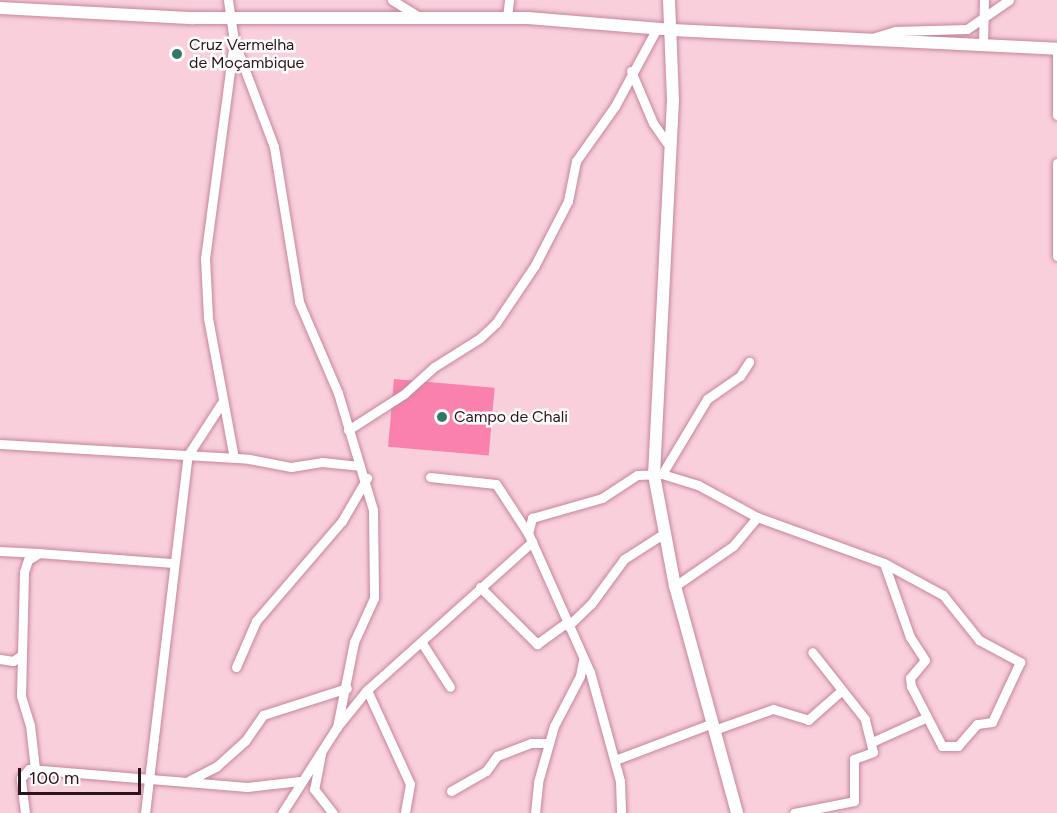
<!DOCTYPE html>
<html>
<head>
<meta charset="utf-8">
<style>
	body { margin:0 }
	#map { position:relative; width:1057px; height:813px; overflow:hidden; background:#f9cfdc; font-family:Figtree,sans-serif }
	div>[style] { position:absolute }
	[style*='--x'] { left:calc(var(--x)*1px); top:calc(var(--y)*1px); width:calc(var(--w)*1px); rotate:calc(var(--a)*1deg) }
	.green>* { inset:0; background:#fa81ae; transform-origin:0 0 }
	.roads { filter:drop-shadow(0 0 2px #c6869b) drop-shadow(0 0 2px #c6869b) }
	.minor>* { height:9px; margin:-4.5px; padding:0 4.5px; transform-origin:4.5px; border-radius:4.5px; background:#fff }
	.tertiary>* { height:12px; margin:-6px; padding:0 6px; transform-origin:6px; border-radius:6px; background:#fff }
	.dots>* { width:16px; height:16px; translate:-50% -50%; box-sizing:border-box; border:3px solid #fdfdfd; border-radius:50% }
	span { translate:-50% -50%; white-space:nowrap; text-align:center; line-height:1.15; -webkit-text-stroke:5px #fdfdfd; paint-order:stroke }
	.poi-label { font-size:16px; color:#2c141d }
	.left { translate:0 -50%; text-align:left }
	.scale { position:absolute; left:18px; top:768px; width:123px; height:27px; box-sizing:border-box; border:3px solid #2c141d; border-top:0; padding-left:8px; font-size:18px; line-height:21px; white-space:nowrap; color:#2c141d; -webkit-text-stroke:4px #fdfdfd; paint-order:stroke }
</style>
</head>
<body>
<div id="map">
	<div class="green">
		<div style="left:394px;top:379px;width:101px;height:68px;rotate:5deg"></div>
	</div>
	<div class="roads">
		<div class="minor">
			<div style="--x:228;--y:0;--w:41;--a:81.7"></div>
			<div style="--x:234;--y:41;--w:219;--a:97.6"></div>
			<div style="--x:205;--y:258;--w:60;--a:87.1"></div>
			<div style="--x:208;--y:318;--w:142;--a:79.5"></div>
			<div style="--x:392;--y:0;--w:31;--a:32"></div>
			<div style="--x:507;--y:17;--w:17;--a:-83"></div>
			<div style="--x:872;--y:38;--w:24;--a:-17"></div>
			<div style="--x:895;--y:31;--w:72;--a:-1.6"></div>
			<div style="--x:967;--y:29;--w:51;--a:-34.6"></div>
			<div style="--x:234;--y:41;--w:113;--a:69.3"></div>
			<div style="--x:274;--y:147;--w:157;--a:80.8"></div>
			<div style="--x:299;--y:302;--w:99;--a:66.8"></div>
			<div style="--x:338;--y:393;--w:122;--a:73.3"></div>
			<div style="--x:373;--y:510;--w:88;--a:89.3"></div>
			<div style="--x:374;--y:598;--w:48;--a:114.4"></div>
			<div style="--x:354;--y:642;--w:87;--a:101.3"></div>
			<div style="--x:337;--y:727;--w:102;--a:122.6"></div>
			<div style="--x:983;--y:46;--w:46;--a:-88.8"></div>
			<div style="--x:1057;--y:53;--w:62;--a:90"></div>
			<div style="--x:631;--y:71;--w:56;--a:67.1"></div>
			<div style="--x:653;--y:123;--w:24;--a:55"></div>
			<div style="--x:1057;--y:163;--w:93;--a:90"></div>
			<div style="--x:348;--y:430;--w:67;--a:-32.7"></div>
			<div style="--x:404;--y:394;--w:40;--a:-42"></div>
			<div style="--x:434;--y:367;--w:54;--a:-32.2"></div>
			<div style="--x:480;--y:338;--w:22;--a:-43"></div>
			<div style="--x:496;--y:323;--w:70;--a:-56.1"></div>
			<div style="--x:535;--y:265;--w:72;--a:-62.7"></div>
			<div style="--x:568;--y:201;--w:41;--a:-78.7"></div>
			<div style="--x:576;--y:161;--w:67;--a:-54.7"></div>
			<div style="--x:615;--y:106;--w:89;--a:-61.7"></div>
			<div style="--x:0;--y:444;--w:249;--a:3.4"></div>
			<div style="--x:249;--y:459;--w:43;--a:10.8"></div>
			<div style="--x:291;--y:467;--w:31;--a:-9"></div>
			<div style="--x:322;--y:462;--w:37;--a:6"></div>
			<div style="--x:662;--y:474;--w:87;--a:-59"></div>
			<div style="--x:707;--y:399;--w:40;--a:-34.9"></div>
			<div style="--x:740;--y:376;--w:17;--a:-57"></div>
			<div style="--x:430;--y:477;--w:66;--a:6.1"></div>
			<div style="--x:496;--y:484;--w:59;--a:56.9"></div>
			<div style="--x:532;--y:542;--w:142;--a:66"></div>
			<div style="--x:590;--y:672;--w:113;--a:74.6"></div>
			<div style="--x:620;--y:781;--w:32;--a:88"></div>
			<div style="--x:0;--y:551;--w:39;--a:3"></div>
			<div style="--x:675;--y:586;--w:70;--a:-34.6"></div>
			<div style="--x:733;--y:546;--w:38;--a:-50"></div>
			<div style="--x:480;--y:587;--w:81;--a:45"></div>
			<div style="--x:537;--y:644;--w:37;--a:-36"></div>
			<div style="--x:568;--y:626;--w:32;--a:-44"></div>
			<div style="--x:591;--y:604;--w:56;--a:-53.7"></div>
			<div style="--x:624;--y:559;--w:46;--a:-32.7"></div>
			<div style="--x:422;--y:643;--w:52;--a:57.5"></div>
			<div style="--x:22;--y:655;--w:41;--a:91.4"></div>
			<div style="--x:21;--y:696;--w:30;--a:73"></div>
			<div style="--x:30;--y:725;--w:44;--a:83.5"></div>
			<div style="--x:0;--y:659;--w:13;--a:9"></div>
			<div style="--x:13;--y:661;--w:11;--a:-34"></div>
			<div style="--x:22;--y:655;--w:83;--a:-88.6"></div>
			<div style="--x:24;--y:572;--w:13;--a:-72"></div>
			<div style="--x:28;--y:560;--w:13;--a:-32"></div>
			<div style="--x:39;--y:553;--w:134;--a:4.3"></div>
			<div style="--x:236;--y:667;--w:50;--a:-66.5"></div>
			<div style="--x:256;--y:621;--w:132;--a:-49.3"></div>
			<div style="--x:342;--y:521;--w:50;--a:-59.8"></div>
			<div style="--x:367;--y:690;--w:103;--a:65.4"></div>
			<div style="--x:410;--y:784;--w:29;--a:100"></div>
			<div style="--x:337;--y:727;--w:48;--a:-51"></div>
			<div style="--x:367;--y:690;--w:222;--a:-41.9"></div>
			<div style="--x:532;--y:542;--w:10;--a:-114"></div>
			<div style="--x:528;--y:533;--w:16;--a:-75"></div>
			<div style="--x:532;--y:518;--w:73;--a:-15.9"></div>
			<div style="--x:602;--y:498;--w:42;--a:-33.3"></div>
			<div style="--x:637;--y:475;--w:25;--a:-2"></div>
			<div style="--x:662;--y:474;--w:38;--a:17"></div>
			<div style="--x:698;--y:485;--w:67;--a:28.5"></div>
			<div style="--x:757;--y:517;--w:135;--a:19.9"></div>
			<div style="--x:884;--y:563;--w:67;--a:28.5"></div>
			<div style="--x:943;--y:595;--w:58;--a:51.3"></div>
			<div style="--x:979;--y:640;--w:47;--a:28.2"></div>
			<div style="--x:1020;--y:662;--w:66;--a:115"></div>
			<div style="--x:992;--y:722;--w:15;--a:172"></div>
			<div style="--x:977;--y:724;--w:29;--a:131"></div>
			<div style="--x:958;--y:746;--w:16;--a:180"></div>
			<div style="--x:942;--y:746;--w:68;--a:-117.3"></div>
			<div style="--x:911;--y:686;--w:8;--a:-97"></div>
			<div style="--x:910;--y:678;--w:23;--a:-50"></div>
			<div style="--x:925;--y:660;--w:27;--a:-123"></div>
			<div style="--x:910;--y:637;--w:78;--a:-109.4"></div>
			<div style="--x:714;--y:730;--w:63;--a:-19.6"></div>
			<div style="--x:773;--y:709;--w:37;--a:17"></div>
			<div style="--x:808;--y:720;--w:44;--a:-41.3"></div>
			<div style="--x:872;--y:742;--w:58;--a:-24.4"></div>
			<div style="--x:321;--y:754;--w:36;--a:101"></div>
			<div style="--x:314;--y:789;--w:31;--a:52"></div>
			<div style="--x:615;--y:760;--w:105;--a:-20.7"></div>
			<div style="--x:190;--y:780;--w:30;--a:-27"></div>
			<div style="--x:217;--y:766;--w:38;--a:-42"></div>
			<div style="--x:245;--y:741;--w:32;--a:-55"></div>
			<div style="--x:263;--y:715;--w:88;--a:-17.8"></div>
			<div style="--x:451;--y:791;--w:40;--a:-29.7"></div>
			<div style="--x:486;--y:771;--w:19;--a:-54"></div>
			<div style="--x:497;--y:756;--w:36;--a:-21"></div>
			<div style="--x:531;--y:743;--w:17;--a:0"></div>
			<div style="--x:25;--y:813;--w:35;--a:-97"></div>
			<div style="--x:21;--y:778;--w:12;--a:-48"></div>
			<div style="--x:29;--y:769;--w:219;--a:4.7"></div>
			<div style="--x:247;--y:787;--w:53;--a:-6.5"></div>
			<div style="--x:145;--y:813;--w:361;--a:-83.2"></div>
			<div style="--x:188;--y:455;--w:64;--a:-57.1"></div>
			<div style="--x:535;--y:813;--w:31;--a:-84"></div>
			<div style="--x:538;--y:782;--w:58;--a:-74.1"></div>
			<div style="--x:554;--y:726;--w:56;--a:-62.5"></div>
			<div style="--x:580;--y:676;--w:16;--a:-79"></div>
			<div style="--x:794;--y:813;--w:61;--a:-11.3"></div>
			<div style="--x:854;--y:801;--w:42;--a:-90"></div>
			<div style="--x:854;--y:759;--w:20;--a:-20"></div>
			<div style="--x:873;--y:752;--w:34;--a:-104"></div>
			<div style="--x:865;--y:719;--w:85;--a:-128.3"></div>
		</div>
		<div class="tertiary">
			<div style="--x:669;--y:0;--w:100;--a:87.7"></div>
			<div style="--x:673;--y:100;--w:375;--a:92.9"></div>
			<div style="--x:654;--y:475;--w:113;--a:79.3"></div>
			<div style="--x:675;--y:586;--w:235;--a:74.7"></div>
			<div style="--x:0;--y:8;--w:194;--a:3"></div>
			<div style="--x:194;--y:18;--w:334;--a:0"></div>
			<div style="--x:528;--y:18;--w:145;--a:4.7"></div>
			<div style="--x:673;--y:30;--w:384;--a:2.8"></div>
		</div>
	</div>
	<div class="dots">
		<div style="left:177px;top:54px;background:#34776a"></div>
		<div style="left:442px;top:417px;background:#34776a"></div>
	</div>
	<div class="poi-label">
		<span class="left" style="left:189px;top:54px">Cruz Vermelha<br>de Moçambique</span>
		<span class="left" style="left:454px;top:417px">Campo de Chali</span>
	</div>
	<div class="scale">100 m</div>
</div>
</body>
</html>
